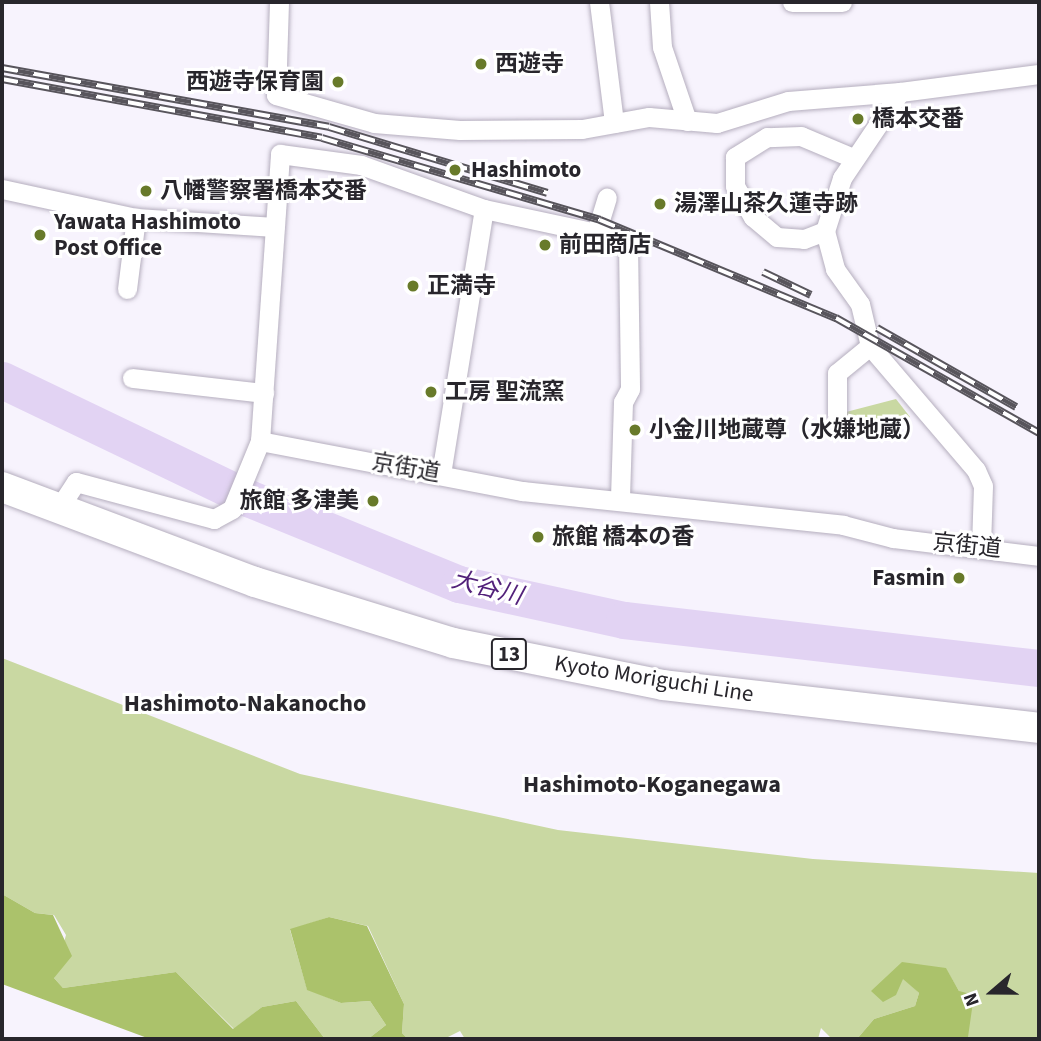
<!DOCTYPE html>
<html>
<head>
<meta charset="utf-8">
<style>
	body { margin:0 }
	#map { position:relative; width:1041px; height:1041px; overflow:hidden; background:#f7f3fd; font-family:"Source Sans 3","Noto Sans JP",sans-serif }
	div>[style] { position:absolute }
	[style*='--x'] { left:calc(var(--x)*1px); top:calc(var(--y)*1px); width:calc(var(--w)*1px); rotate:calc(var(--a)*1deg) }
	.green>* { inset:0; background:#c9d8a2 }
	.forest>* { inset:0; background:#abc26b }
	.river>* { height:37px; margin:-18.5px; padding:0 18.5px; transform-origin:18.5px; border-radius:18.5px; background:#e2d3f3 }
	.roads { filter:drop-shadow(0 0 2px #b5aebe) drop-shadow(0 0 2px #b5aebe) }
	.minor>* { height:19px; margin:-9.5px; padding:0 9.5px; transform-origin:9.5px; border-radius:9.5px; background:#fff }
	.primary>* { height:30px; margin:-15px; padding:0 15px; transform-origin:15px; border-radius:15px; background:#fff }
	.rail>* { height:8px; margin-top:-4px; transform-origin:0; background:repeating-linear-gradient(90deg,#fff 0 16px,#58555c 0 32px); box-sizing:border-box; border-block:2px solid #58555c }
	.dots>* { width:19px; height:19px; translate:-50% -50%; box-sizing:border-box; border:4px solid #fff; border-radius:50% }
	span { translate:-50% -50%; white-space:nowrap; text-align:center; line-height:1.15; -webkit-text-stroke:6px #fff; paint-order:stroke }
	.shield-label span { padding:2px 5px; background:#fff; border:2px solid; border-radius:5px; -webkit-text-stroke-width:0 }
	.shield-label { font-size:21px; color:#28262c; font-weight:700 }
	.poi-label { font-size:23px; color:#28262c; font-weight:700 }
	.left { translate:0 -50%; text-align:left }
	.right { translate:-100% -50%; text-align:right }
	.street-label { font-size:23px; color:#28262c }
	.water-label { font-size:24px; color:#52217a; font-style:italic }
	.neighbourhood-label { font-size:24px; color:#28262c; font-weight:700 }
	.frame { position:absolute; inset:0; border:4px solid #28262c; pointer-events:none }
	.north { position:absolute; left:957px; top:957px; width:70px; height:70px; -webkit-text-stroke:5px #fff; paint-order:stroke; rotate:250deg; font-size:19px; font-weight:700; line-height:28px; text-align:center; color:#28262c }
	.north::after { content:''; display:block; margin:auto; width:24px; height:32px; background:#28262c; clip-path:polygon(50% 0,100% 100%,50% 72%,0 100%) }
</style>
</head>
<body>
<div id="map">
	<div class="green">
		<div style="clip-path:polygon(896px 399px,910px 417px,894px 426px,847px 426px,846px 412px)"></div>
		<div style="clip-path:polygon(2px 658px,300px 774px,558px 830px,813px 859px,1039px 873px,1039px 1039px,968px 1038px,959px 991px,946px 969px,926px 967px,903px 978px,919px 993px,915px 1006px,874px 1019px,857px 1039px,832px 1039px,821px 1028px,818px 1039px,465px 1039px,460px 1031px,444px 1039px,408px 1039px,402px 1033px,404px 1004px,368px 926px,329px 917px,290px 930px,307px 989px,341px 1003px,370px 1001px,386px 1025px,368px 1039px,325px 1039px,296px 1001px,262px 1007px,234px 1029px,176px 972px,63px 988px,54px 978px,66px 935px,54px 915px,35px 913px,2px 894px)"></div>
	</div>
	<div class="forest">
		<div style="clip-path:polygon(2px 894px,35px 913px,53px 915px,72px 956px,54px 978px,63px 988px,176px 972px,233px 1029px,262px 1007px,296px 1001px,325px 1039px,150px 1039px,2px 984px)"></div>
		<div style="clip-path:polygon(329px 917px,367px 926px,404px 1004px,402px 1033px,408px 1039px,368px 1039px,386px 1025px,370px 1001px,341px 1003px,307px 990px,290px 929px)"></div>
		<div style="clip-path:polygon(902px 962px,946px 968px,959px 991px,974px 995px,968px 1037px,975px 1039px,857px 1039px,874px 1019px,915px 1006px,919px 993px,903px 979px,896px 995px,883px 1002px,871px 991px)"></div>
	</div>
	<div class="river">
		<div style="--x:2;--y:380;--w:273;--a:25.6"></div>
		<div style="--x:248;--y:498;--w:228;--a:22.2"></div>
		<div style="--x:459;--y:584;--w:169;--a:12.3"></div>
		<div style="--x:624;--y:620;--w:418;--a:6.6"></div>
	</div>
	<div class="roads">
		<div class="minor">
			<div style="--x:279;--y:2;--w:93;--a:91.8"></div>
			<div style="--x:276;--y:95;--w:102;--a:15.9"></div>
			<div style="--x:374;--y:123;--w:86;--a:4.7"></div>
			<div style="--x:460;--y:130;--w:122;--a:-0.5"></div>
			<div style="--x:582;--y:129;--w:68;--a:-10.2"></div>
			<div style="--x:649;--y:117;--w:68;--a:5"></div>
			<div style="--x:717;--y:123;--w:74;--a:-17.2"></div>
			<div style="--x:788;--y:101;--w:112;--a:-4.6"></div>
			<div style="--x:599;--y:2;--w:122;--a:82.9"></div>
			<div style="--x:659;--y:2;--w:45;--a:86.2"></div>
			<div style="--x:662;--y:47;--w:78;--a:71.3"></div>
			<div style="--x:792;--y:2;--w:50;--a:0"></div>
			<div style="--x:853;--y:158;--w:56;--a:-157.1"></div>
			<div style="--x:801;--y:136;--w:34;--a:178"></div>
			<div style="--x:767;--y:137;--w:38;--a:148"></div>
			<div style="--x:735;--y:157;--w:29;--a:90"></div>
			<div style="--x:735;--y:186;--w:36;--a:60"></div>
			<div style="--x:753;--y:217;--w:31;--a:40"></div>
			<div style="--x:777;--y:237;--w:27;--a:4"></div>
			<div style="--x:804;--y:239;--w:22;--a:-21"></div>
			<div style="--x:825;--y:231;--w:56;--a:-72.2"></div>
			<div style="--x:842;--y:178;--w:104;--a:-56"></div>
			<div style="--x:900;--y:92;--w:140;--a:-7.4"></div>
			<div style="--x:2;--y:189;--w:137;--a:12.2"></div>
			<div style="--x:136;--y:218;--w:139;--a:3.7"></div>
			<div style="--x:825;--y:231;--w:39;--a:75"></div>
			<div style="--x:835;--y:269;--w:43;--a:54.5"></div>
			<div style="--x:860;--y:304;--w:43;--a:76.6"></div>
			<div style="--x:870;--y:346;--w:163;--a:49.5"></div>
			<div style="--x:976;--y:470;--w:17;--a:66"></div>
			<div style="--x:983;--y:486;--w:61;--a:91.9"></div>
			<div style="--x:596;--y:233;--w:33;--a:16"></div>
			<div style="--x:628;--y:242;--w:147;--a:89.2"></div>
			<div style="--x:630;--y:389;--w:15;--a:118"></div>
			<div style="--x:623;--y:402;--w:98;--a:91.8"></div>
			<div style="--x:127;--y:289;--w:72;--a:-82.8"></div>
			<div style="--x:132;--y:378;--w:133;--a:6.5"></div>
			<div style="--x:837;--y:415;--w:42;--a:-90"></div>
			<div style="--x:837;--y:373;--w:43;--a:-39.3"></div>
			<div style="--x:260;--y:441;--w:267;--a:10.8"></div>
			<div style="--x:522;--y:491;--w:323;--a:6"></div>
			<div style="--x:843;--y:525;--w:52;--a:14.6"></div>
			<div style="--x:893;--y:538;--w:147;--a:7"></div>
			<div style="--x:441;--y:474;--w:268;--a:-80.8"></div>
			<div style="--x:484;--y:209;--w:115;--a:12.1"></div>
			<div style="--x:596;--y:233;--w:37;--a:-73"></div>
			<div style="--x:59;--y:508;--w:31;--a:-57"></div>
			<div style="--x:76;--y:482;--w:143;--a:15"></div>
			<div style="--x:214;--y:519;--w:21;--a:-29"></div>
			<div style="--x:232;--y:509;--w:74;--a:-67.6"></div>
			<div style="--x:260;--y:441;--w:288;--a:-86"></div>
			<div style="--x:280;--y:154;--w:82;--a:7.7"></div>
			<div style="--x:361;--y:165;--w:131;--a:19.7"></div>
		</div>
		<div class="primary">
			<div style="--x:2;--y:487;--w:270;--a:20.6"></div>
			<div style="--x:255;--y:582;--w:207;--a:17.1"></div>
			<div style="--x:453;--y:643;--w:214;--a:11.3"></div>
			<div style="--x:663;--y:685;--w:378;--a:6.5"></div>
		</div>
	</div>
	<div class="rail">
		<div style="--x:2;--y:68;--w:332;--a:10.2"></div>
		<div style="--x:329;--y:127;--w:228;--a:16.8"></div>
		<div style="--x:2;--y:79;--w:325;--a:10.4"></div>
		<div style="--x:322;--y:138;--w:290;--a:16.4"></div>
		<div style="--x:600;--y:220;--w:256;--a:22.6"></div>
		<div style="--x:836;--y:318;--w:233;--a:29.5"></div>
		<div style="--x:763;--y:272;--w:53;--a:25.6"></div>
		<div style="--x:877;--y:328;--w:160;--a:29.6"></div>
	</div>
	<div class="dots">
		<div style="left:481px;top:64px;background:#687a2a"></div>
		<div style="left:338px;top:82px;background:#687a2a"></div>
		<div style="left:858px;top:119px;background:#687a2a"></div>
		<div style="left:455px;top:170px;background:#687a2a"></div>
		<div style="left:146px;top:191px;background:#687a2a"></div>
		<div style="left:660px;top:204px;background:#687a2a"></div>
		<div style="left:40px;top:235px;background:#687a2a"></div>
		<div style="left:545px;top:245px;background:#687a2a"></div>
		<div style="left:413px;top:286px;background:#687a2a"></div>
		<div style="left:431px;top:392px;background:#687a2a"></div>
		<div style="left:635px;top:430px;background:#687a2a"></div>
		<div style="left:373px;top:501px;background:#687a2a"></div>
		<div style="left:538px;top:537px;background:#687a2a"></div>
		<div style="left:959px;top:578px;background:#687a2a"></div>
	</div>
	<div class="shield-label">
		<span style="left:509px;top:654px">13</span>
	</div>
	<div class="poi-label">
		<span class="left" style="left:495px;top:64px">西遊寺</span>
		<span class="right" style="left:324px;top:82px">西遊寺保育園</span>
		<span class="left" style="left:872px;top:119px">橋本交番</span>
		<span class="left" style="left:471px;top:170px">Hashimoto</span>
		<span class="left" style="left:160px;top:191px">八幡警察署橋本交番</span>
		<span class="left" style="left:674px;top:204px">湯澤山茶久蓮寺跡</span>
		<span class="left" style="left:54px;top:235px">Yawata Hashimoto<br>Post Office</span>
		<span class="left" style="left:559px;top:245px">前田商店</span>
		<span class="left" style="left:427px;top:286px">正満寺</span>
		<span class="left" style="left:445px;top:392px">工房 聖流窯</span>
		<span class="left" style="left:649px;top:430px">小金川地蔵尊（水嫌地蔵）</span>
		<span class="right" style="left:359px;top:501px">旅館 多津美</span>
		<span class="left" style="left:552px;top:537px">旅館 橋本の香</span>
		<span class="right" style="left:945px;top:578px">Fasmin</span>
	</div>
	<div class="street-label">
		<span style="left:406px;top:468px;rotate:10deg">京街道</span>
		<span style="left:967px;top:546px;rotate:6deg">京街道</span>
		<span style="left:654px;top:679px;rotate:9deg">Kyoto Moriguchi Line</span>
	</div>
	<div class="water-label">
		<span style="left:487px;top:588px;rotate:14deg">大谷川</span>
	</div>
	<div class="neighbourhood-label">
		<span style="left:245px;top:704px">Hashimoto-Nakanocho</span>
		<span style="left:652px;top:785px">Hashimoto-Koganegawa</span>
	</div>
	<div class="frame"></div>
	<div class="north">N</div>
</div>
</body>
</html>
